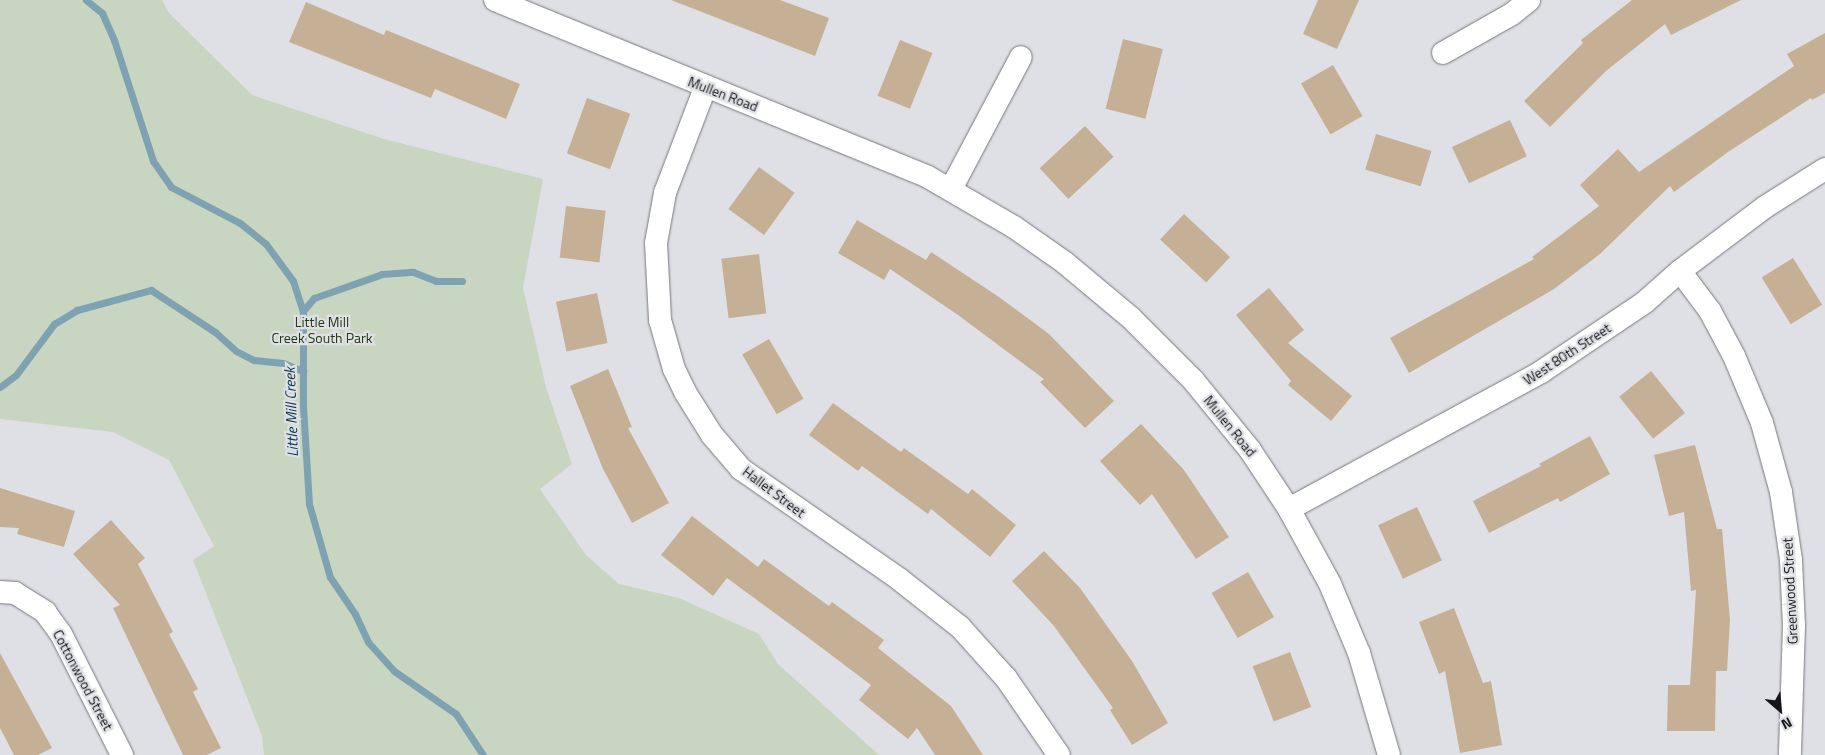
<!DOCTYPE html>
<html>
<head>
<meta charset="utf-8">
<style>
	body { margin:0 }
	#map { position:relative; width:1825px; height:755px; overflow:hidden; background:#dfe0e6; font-family:"Titillium Web",sans-serif }
	div>[style] { position:absolute }
	[style*='--x'] { left:calc(var(--x)*1px); top:calc(var(--y)*1px); width:calc(var(--w)*1px); rotate:calc(var(--a)*1deg) }
	.green>* { inset:0; background:#c8d6c1 }
	.stream>* { height:7px; margin:-3.5px; padding:0 3.5px; transform-origin:3.5px; border-radius:3.5px; background:#7fa2b3 }
	.building>* { inset:0; background:#c6b095; transform-origin:0 0 }
	.roads { filter:drop-shadow(0 0 1px #77777d) drop-shadow(0 0 1px #77777d) }
	.minor>* { height:22px; margin:-11px; padding:0 11px; transform-origin:11px; border-radius:11px; background:#fff }
	span { translate:-50% -50%; white-space:nowrap; text-align:center; line-height:1.15; -webkit-text-stroke:4.5px #dfe0e6; paint-order:stroke }
	.street-label { font-size:14px; color:#161618 }
	.park-label { font-size:14px; color:#213a0f }
	.water-label { font-size:15px; color:#04374a; font-style:italic }
	.north { position:absolute; left:1755px; top:685px; width:50px; height:50px; -webkit-text-stroke:4px #dfe0e6; paint-order:stroke; rotate:153deg; font-size:14px; font-weight:700; line-height:20px; text-align:center; color:#161618 }
	.north::after { content:''; display:block; margin:auto; width:18px; height:22px; background:#161618; clip-path:polygon(50% 0,100% 100%,50% 72%,0 100%) }
</style>
</head>
<body>
<div id="map">
	<div class="green">
		<div style="clip-path:polygon(0 0,162px 0,169px 13px,252px 95px,384px 139px,543px 179px,523px 288px,546px 387px,572px 464px,540px 489px,586px 555px,619px 584px,679px 598px,759px 634px,778px 664px,879px 755px,264px 755px,262px 736px,193px 560px,214px 546px,169px 460px,113px 432px,0 419px)"></div>
	</div>
	<div class="stream">
		<div style="--x:86;--y:0;--w:21;--a:39"></div>
		<div style="--x:102;--y:13;--w:30;--a:66"></div>
		<div style="--x:114;--y:40;--w:127;--a:72.1"></div>
		<div style="--x:153;--y:161;--w:32;--a:55"></div>
		<div style="--x:171;--y:187;--w:78;--a:27.6"></div>
		<div style="--x:240;--y:223;--w:33;--a:39"></div>
		<div style="--x:266;--y:244;--w:46;--a:53.9"></div>
		<div style="--x:293;--y:281;--w:32;--a:72"></div>
		<div style="--x:303;--y:311;--w:95;--a:90"></div>
		<div style="--x:303;--y:406;--w:98;--a:86.5"></div>
		<div style="--x:309;--y:504;--w:76;--a:74"></div>
		<div style="--x:330;--y:577;--w:45;--a:56"></div>
		<div style="--x:355;--y:614;--w:31;--a:65"></div>
		<div style="--x:368;--y:642;--w:39;--a:48"></div>
		<div style="--x:394;--y:671;--w:75;--a:34.7"></div>
		<div style="--x:456;--y:714;--w:49;--a:56.6"></div>
		<div style="--x:303;--y:311;--w:17;--a:-50"></div>
		<div style="--x:314;--y:298;--w:72;--a:-19.4"></div>
		<div style="--x:382;--y:274;--w:31;--a:-4"></div>
		<div style="--x:413;--y:272;--w:25;--a:21"></div>
		<div style="--x:436;--y:281;--w:26;--a:0"></div>
		<div style="--x:0;--y:387;--w:20;--a:-37"></div>
		<div style="--x:16;--y:375;--w:64;--a:-53.3"></div>
		<div style="--x:54;--y:324;--w:27;--a:-31"></div>
		<div style="--x:77;--y:310;--w:77;--a:-15.1"></div>
		<div style="--x:151;--y:290;--w:77;--a:33.3"></div>
		<div style="--x:215;--y:332;--w:28;--a:42"></div>
		<div style="--x:236;--y:351;--w:20;--a:27"></div>
		<div style="--x:254;--y:360;--w:29;--a:6"></div>
		<div style="--x:283;--y:363;--w:22;--a:22"></div>
	</div>
	<div class="building">
		<div style="clip-path:polygon(671px 0,780px 0,829px 18px,815px 56px)"></div>
		<div style="clip-path:polygon(1318px 0,1359px 0,1337px 49px,1303px 34px)"></div>
		<div style="clip-path:polygon(1632px 0,1741px 0,1671px 35px,1665px 24px,1606px 71px,1550px 127px,1524px 101px,1583px 43px,1581px 40px)"></div>
		<div style="clip-path:polygon(306px 2px,384px 35px,386px 30px,520px 84px,506px 119px,435px 89px,431px 98px,289px 42px)"></div>
		<div style="clip-path:polygon(1825px 33px,1825px 93px,1812px 100px,1811px 98px,1728px 152px,1674px 192px,1670px 186px,1600px 254px,1554px 289px,1409px 373px,1390px 338px,1534px 259px,1532px 257px,1599px 206px,1580px 185px,1618px 149px,1639px 172px,1794px 66px,1787px 54px)"></div>
		<div style="left:1123px;top:39px;width:41px;height:72px;rotate:14deg"></div>
		<div style="left:900px;top:40px;width:35px;height:60px;rotate:22deg"></div>
		<div style="left:1333px;top:65px;width:59px;height:37px;rotate:60deg"></div>
		<div style="left:587px;top:98px;width:46px;height:59px;rotate:20deg"></div>
		<div style="left:1510px;top:120px;width:40px;height:64px;rotate:65deg"></div>
		<div style="left:1085px;top:126px;width:42px;height:62px;rotate:47deg"></div>
		<div style="left:1376px;top:134px;width:58px;height:37px;rotate:17deg"></div>
		<div style="left:759px;top:167px;width:44px;height:52px;rotate:36deg"></div>
		<div style="left:566px;top:206px;width:40px;height:52px;rotate:7deg"></div>
		<div style="left:1184px;top:214px;width:63px;height:35px;rotate:43deg"></div>
		<div style="clip-path:polygon(857px 220px,926px 260px,931px 252px,999px 297px,1049px 334px,1114px 401px,1085px 428px,1040px 382px,1044px 379px,958px 315px,890px 269px,884px 280px,838px 253px)"></div>
		<div style="left:759px;top:254px;width:60px;height:38px;rotate:83deg"></div>
		<div style="left:1793px;top:258px;width:55px;height:37px;rotate:58deg"></div>
		<div style="clip-path:polygon(1269px 288px,1304px 330px,1288px 343px,1352px 396px,1331px 421px,1288px 385px,1291px 381px,1236px 315px)"></div>
		<div style="left:597px;top:293px;width:51px;height:42px;rotate:78deg"></div>
		<div style="left:769px;top:339px;width:69px;height:31px;rotate:60deg"></div>
		<div style="clip-path:polygon(608px 369px,632px 427px,628px 428px,669px 503px,632px 523px,603px 469px,570px 386px)"></div>
		<div style="left:1651px;top:371px;width:54px;height:41px;rotate:51deg"></div>
		<div style="clip-path:polygon(833px 403px,901px 452px,904px 448px,968px 494px,972px 489px,1016px 525px,990px 557px,931px 509px,928px 514px,862px 466px,858px 471px,809px 435px)"></div>
		<div style="clip-path:polygon(1141px 424px,1184px 470px,1229px 537px,1196px 559px,1152px 494px,1140px 505px,1100px 461px)"></div>
		<div style="clip-path:polygon(1590px 436px,1610px 474px,1560px 502px,1558px 498px,1489px 533px,1473px 501px,1541px 466px,1539px 464px)"></div>
		<div style="clip-path:polygon(1695px 445px,1717px 529px,1722px 529px,1730px 620px,1727px 671px,1716px 671px,1715px 731px,1667px 731px,1668px 685px,1690px 685px,1696px 590px,1691px 591px,1684px 512px,1669px 516px,1654px 455px)"></div>
		<div style="clip-path:polygon(0 488px,75px 511px,64px 547px,17px 534px,19px 528px,0 527px)"></div>
		<div style="left:1417px;top:507px;width:59px;height:43px;rotate:65deg"></div>
		<div style="clip-path:polygon(692px 516px,758px 567px,764px 559px,829px 606px,832px 602px,884px 640px,878px 648px,951px 706px,983px 755px,935px 755px,917px 728px,908px 739px,859px 700px,871px 685px,806px 636px,727px 578px,713px 596px,661px 555px)"></div>
		<div style="clip-path:polygon(111px 520px,145px 558px,138px 564px,173px 632px,169px 634px,198px 689px,193px 692px,221px 748px,207px 755px,183px 755px,113px 608px,120px 605px,73px 554px)"></div>
		<div style="clip-path:polygon(1044px 551px,1080px 588px,1132px 661px,1168px 723px,1132px 745px,1110px 710px,1113px 708px,1054px 626px,1012px 581px)"></div>
		<div style="left:1248px;top:572px;width:52px;height:42px;rotate:60deg"></div>
		<div style="clip-path:polygon(1454px 608px,1483px 683px,1491px 681px,1502px 745px,1460px 753px,1445px 671px,1439px 674px,1419px 622px)"></div>
		<div style="left:1290px;top:652px;width:59px;height:40px;rotate:69deg"></div>
		<div style="clip-path:polygon(0 653px,52px 748px,38px 755px,14px 755px,0 728px)"></div>
	</div>
	<div class="roads">
		<div class="minor">
			<div style="--x:495;--y:0;--w:468;--a:22.2"></div>
			<div style="--x:928;--y:177;--w:99;--a:30.2"></div>
			<div style="--x:1014;--y:227;--w:61;--a:35"></div>
			<div style="--x:1064;--y:262;--w:87;--a:39.9"></div>
			<div style="--x:1131;--y:318;--w:88;--a:45"></div>
			<div style="--x:1193;--y:380;--w:90;--a:50.8"></div>
			<div style="--x:1250;--y:450;--w:71;--a:56.5"></div>
			<div style="--x:1289;--y:509;--w:85;--a:61.3"></div>
			<div style="--x:1330;--y:584;--w:75;--a:67.2"></div>
			<div style="--x:1359;--y:653;--w:106;--a:73.6"></div>
			<div style="--x:1443;--y:53;--w:79;--a:-29.5"></div>
			<div style="--x:1512;--y:14;--w:22;--a:-39"></div>
			<div style="--x:705;--y:88;--w:112;--a:110.9"></div>
			<div style="--x:665;--y:193;--w:51;--a:100.2"></div>
			<div style="--x:656;--y:243;--w:77;--a:87"></div>
			<div style="--x:660;--y:320;--w:51;--a:74.1"></div>
			<div style="--x:674;--y:369;--w:25;--a:64"></div>
			<div style="--x:685;--y:392;--w:51;--a:57.9"></div>
			<div style="--x:712;--y:435;--w:45;--a:49.5"></div>
			<div style="--x:741;--y:469;--w:193;--a:34.8"></div>
			<div style="--x:899;--y:579;--w:78;--a:38.2"></div>
			<div style="--x:960;--y:627;--w:69;--a:48"></div>
			<div style="--x:1006;--y:678;--w:93;--a:55.5"></div>
			<div style="--x:951;--y:189;--w:149;--a:-62.1"></div>
			<div style="--x:1680;--y:271;--w:50;--a:53.1"></div>
			<div style="--x:1710;--y:311;--w:51;--a:61.9"></div>
			<div style="--x:1734;--y:356;--w:73;--a:67.3"></div>
			<div style="--x:1762;--y:423;--w:72;--a:74.6"></div>
			<div style="--x:1781;--y:492;--w:69;--a:81.6"></div>
			<div style="--x:1791;--y:560;--w:65;--a:87.4"></div>
			<div style="--x:1794;--y:625;--w:130;--a:91.8"></div>
			<div style="--x:1289;--y:509;--w:287;--a:-28.5"></div>
			<div style="--x:1541;--y:372;--w:125;--a:-33.9"></div>
			<div style="--x:1645;--y:302;--w:47;--a:-41.5"></div>
			<div style="--x:1680;--y:271;--w:106;--a:-37"></div>
			<div style="--x:1765;--y:207;--w:71;--a:-32.3"></div>
			<div style="--x:0;--y:592;--w:15;--a:4"></div>
			<div style="--x:15;--y:593;--w:36;--a:32"></div>
			<div style="--x:45;--y:612;--w:27;--a:54"></div>
			<div style="--x:61;--y:634;--w:136;--a:63.2"></div>
		</div>
	</div>
	<div class="street-label">
		<span style="left:723px;top:94px;rotate:21deg">Mullen Road</span>
		<span style="left:1567px;top:354px;rotate:-33deg">West 80th Street</span>
		<span style="left:1230px;top:426px;rotate:51deg">Mullen Road</span>
		<span style="left:774px;top:492px;rotate:37deg">Hallet Street</span>
		<span style="left:1790px;top:591px;rotate:-93deg">Greenwood Street</span>
		<span style="left:83px;top:680px;rotate:62deg">Cottonwood Street</span>
	</div>
	<div class="park-label">
		<span style="left:322px;top:330px">Little Mill<br>Creek South Park</span>
	</div>
	<div class="water-label">
		<span style="left:291px;top:412px;rotate:-92deg">Little Mill Creek</span>
	</div>
	<div class="north">N</div>
</div>
</body>
</html>
